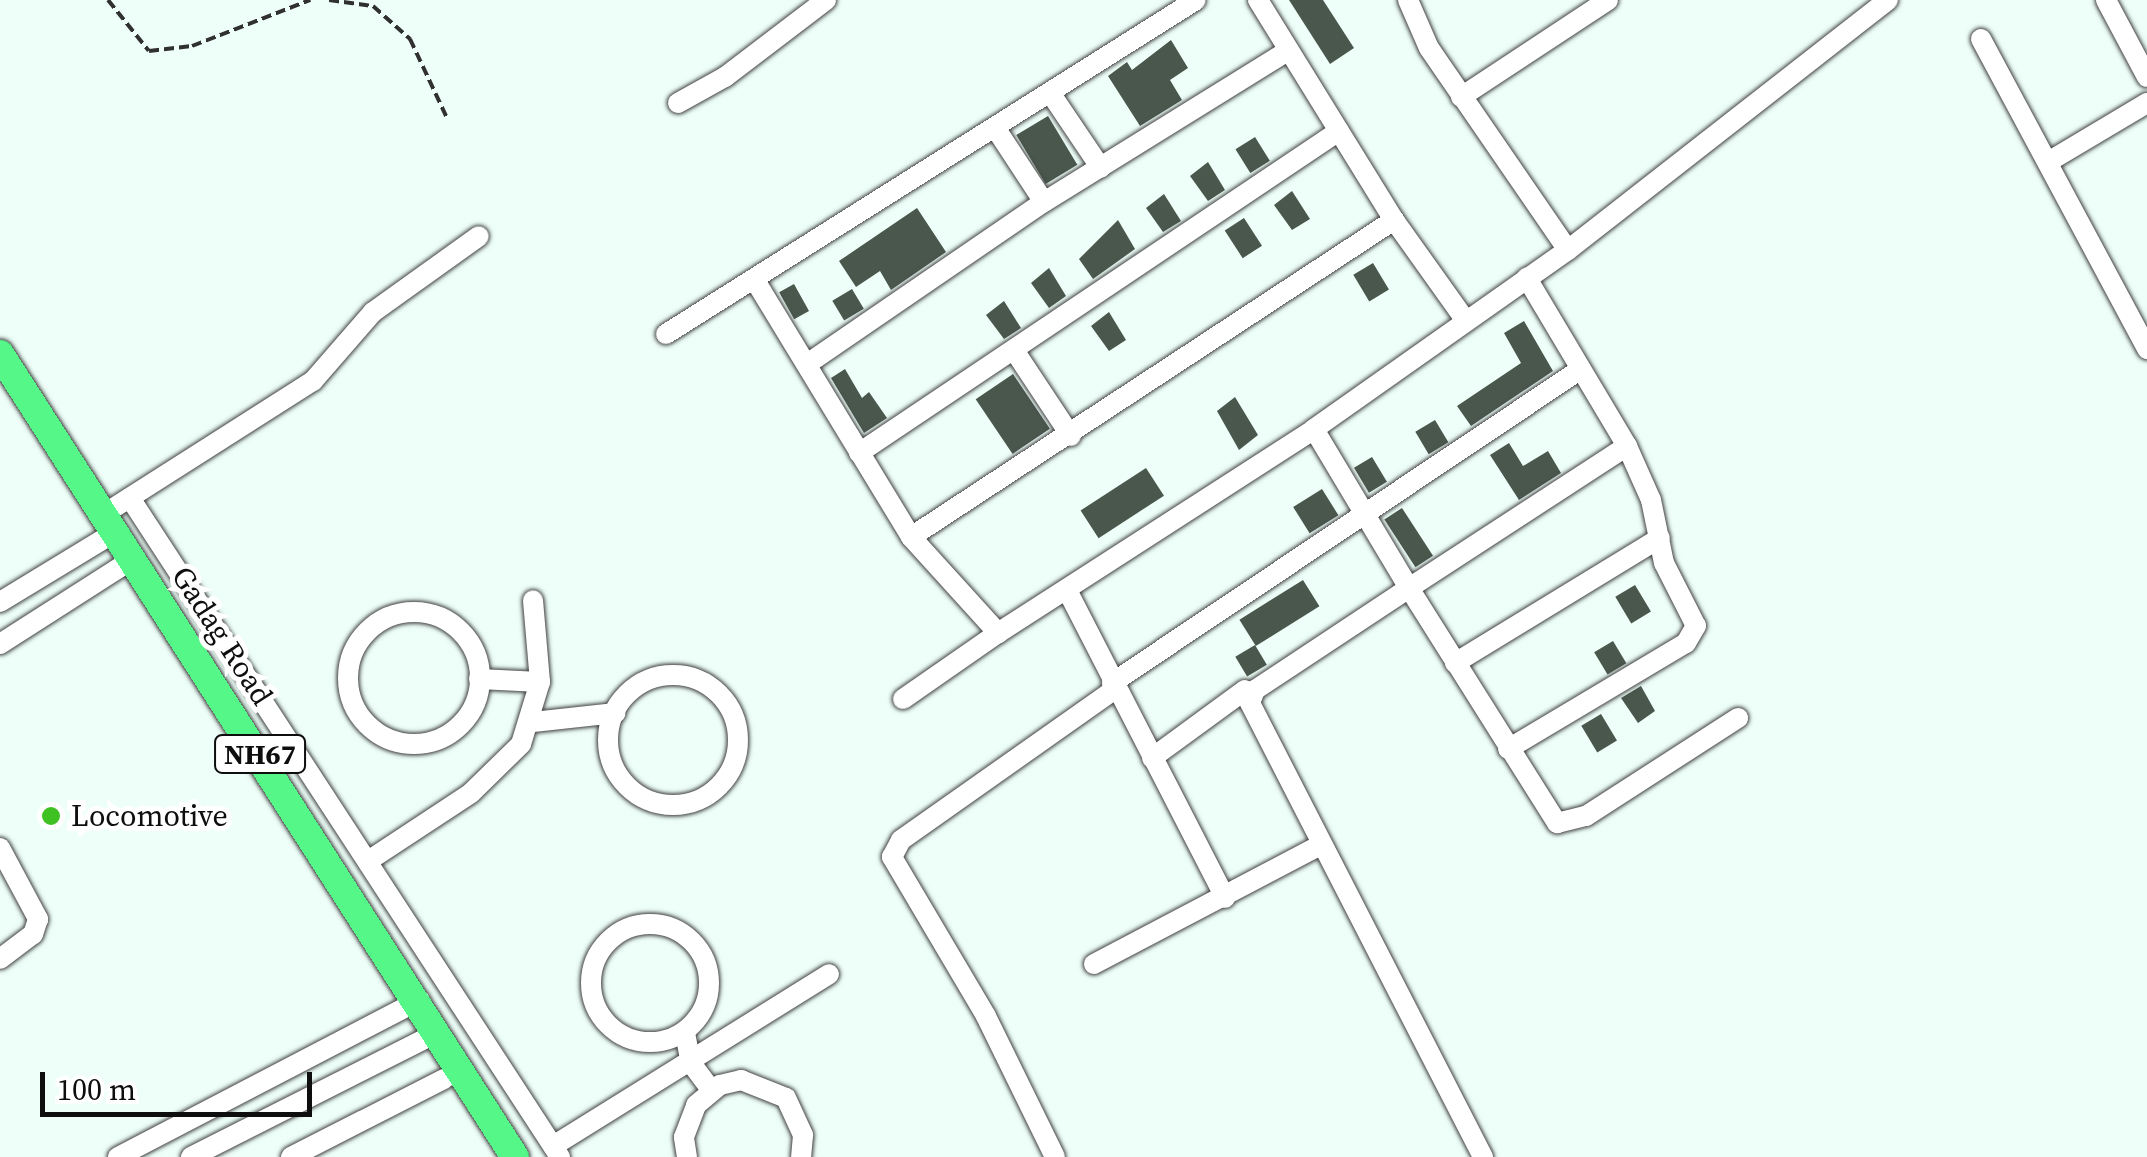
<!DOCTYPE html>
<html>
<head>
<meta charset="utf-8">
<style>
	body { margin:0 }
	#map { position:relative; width:2147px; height:1157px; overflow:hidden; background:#eefff9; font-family:"Source Serif 4",serif }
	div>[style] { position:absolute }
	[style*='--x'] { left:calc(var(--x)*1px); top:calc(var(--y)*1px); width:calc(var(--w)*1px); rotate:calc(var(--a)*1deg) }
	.building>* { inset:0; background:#4a574d; transform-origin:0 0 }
	.path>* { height:4px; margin-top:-2px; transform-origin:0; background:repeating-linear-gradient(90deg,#303030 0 10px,transparent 0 15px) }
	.roads { filter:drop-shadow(0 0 2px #414141) drop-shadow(0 0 2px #414141) }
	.minor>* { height:20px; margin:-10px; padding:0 10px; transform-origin:10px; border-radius:10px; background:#fff }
	.minor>.ring { margin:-10px; padding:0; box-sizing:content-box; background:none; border:20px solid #fff; border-radius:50% }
	.highway>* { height:28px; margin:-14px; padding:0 14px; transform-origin:14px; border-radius:14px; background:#54f788 }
	.dots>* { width:28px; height:28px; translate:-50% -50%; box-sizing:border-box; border:5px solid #fff; border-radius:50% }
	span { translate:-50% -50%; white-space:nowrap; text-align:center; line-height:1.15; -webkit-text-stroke:10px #fff; paint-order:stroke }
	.shield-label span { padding:2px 8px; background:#fff; border:2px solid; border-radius:8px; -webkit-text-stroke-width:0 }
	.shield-label { font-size:28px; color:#0e0e0e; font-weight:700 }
	.street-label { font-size:30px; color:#0e0e0e }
	.poi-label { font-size:30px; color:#0e0e0e }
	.left { translate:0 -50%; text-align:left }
	.scale { position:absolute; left:40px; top:1072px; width:272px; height:45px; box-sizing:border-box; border:5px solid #0e0e0e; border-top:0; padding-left:12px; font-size:30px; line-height:35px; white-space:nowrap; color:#0e0e0e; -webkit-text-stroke:8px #fff; paint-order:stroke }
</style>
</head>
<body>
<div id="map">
	<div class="building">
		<div style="clip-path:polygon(1289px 0,1323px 0,1354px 48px,1330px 64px)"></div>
		<div style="clip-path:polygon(1171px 40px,1188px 68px,1170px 80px,1182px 100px,1140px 126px,1108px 76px,1127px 62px,1132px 70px)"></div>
		<div style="left:1048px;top:116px;width:57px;height:37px;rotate:59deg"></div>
		<div style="left:1255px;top:137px;width:28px;height:23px;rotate:58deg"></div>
		<div style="clip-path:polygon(1208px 162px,1225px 190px,1208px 201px,1190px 176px)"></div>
		<div style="clip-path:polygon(1292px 191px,1310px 219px,1292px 230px,1274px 205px)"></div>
		<div style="clip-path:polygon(1164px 194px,1181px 221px,1163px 232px,1146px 208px)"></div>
		<div style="clip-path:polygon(917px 208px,946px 252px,891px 290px,880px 271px,856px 287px,839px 261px)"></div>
		<div style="left:1244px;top:218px;width:33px;height:23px;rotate:57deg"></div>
		<div style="clip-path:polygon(1118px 220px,1135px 249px,1093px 279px,1079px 259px)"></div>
		<div style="left:1373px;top:263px;width:31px;height:23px;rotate:59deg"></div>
		<div style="clip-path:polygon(1049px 268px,1066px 296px,1049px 308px,1031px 283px)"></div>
		<div style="left:794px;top:284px;width:31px;height:17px;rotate:61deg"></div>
		<div style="left:852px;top:289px;width:23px;height:23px;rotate:59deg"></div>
		<div style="clip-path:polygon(1004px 301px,1021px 328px,1004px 339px,986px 315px)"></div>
		<div style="clip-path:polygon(1109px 312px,1126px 340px,1109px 351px,1091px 326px)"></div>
		<div style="clip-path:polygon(1524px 321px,1553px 371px,1471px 426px,1457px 406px,1521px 363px,1504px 333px)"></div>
		<div style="clip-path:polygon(845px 369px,862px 398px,869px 392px,887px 418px,864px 433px,831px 378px)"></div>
		<div style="left:1013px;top:374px;width:66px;height:45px;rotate:56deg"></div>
		<div style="clip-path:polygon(1235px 397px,1258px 435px,1239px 450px,1217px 411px)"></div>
		<div style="left:1435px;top:420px;width:26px;height:23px;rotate:59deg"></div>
		<div style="clip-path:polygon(1509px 443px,1523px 466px,1548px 451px,1561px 473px,1519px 500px,1490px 455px)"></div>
		<div style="left:1372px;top:457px;width:29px;height:21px;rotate:59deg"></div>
		<div style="left:1146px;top:468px;width:33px;height:78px;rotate:57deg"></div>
		<div style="left:1322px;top:489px;width:31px;height:34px;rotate:58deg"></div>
		<div style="left:1402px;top:508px;width:57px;height:21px;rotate:57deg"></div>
		<div style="left:1303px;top:580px;width:31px;height:75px;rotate:58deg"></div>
		<div style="left:1635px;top:585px;width:31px;height:23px;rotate:59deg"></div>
		<div style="left:1613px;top:641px;width:26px;height:22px;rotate:59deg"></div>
		<div style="left:1255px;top:645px;width:23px;height:23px;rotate:59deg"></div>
		<div style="clip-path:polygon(1641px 686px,1655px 711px,1638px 723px,1621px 698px)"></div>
		<div style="left:1601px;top:714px;width:31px;height:23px;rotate:59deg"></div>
	</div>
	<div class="path">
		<div style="--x:108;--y:0;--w:65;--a:51.2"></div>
		<div style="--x:149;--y:51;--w:43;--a:-6.6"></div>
		<div style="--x:192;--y:46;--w:127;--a:-21.3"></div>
		<div style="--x:329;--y:0;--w:44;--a:7.8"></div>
		<div style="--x:373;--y:6;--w:50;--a:41.7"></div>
		<div style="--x:410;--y:39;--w:89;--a:64.9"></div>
	</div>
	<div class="roads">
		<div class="minor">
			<div style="--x:1258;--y:0;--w:259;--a:58.3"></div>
			<div style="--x:1394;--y:220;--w:124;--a:54.5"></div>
			<div style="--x:1408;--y:0;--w:52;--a:66.4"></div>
			<div style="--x:1429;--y:48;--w:245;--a:55.5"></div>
			<div style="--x:2106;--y:0;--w:87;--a:62"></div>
			<div style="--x:1981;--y:39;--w:352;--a:61.8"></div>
			<div style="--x:1051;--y:94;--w:89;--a:56"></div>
			<div style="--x:1461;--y:97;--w:176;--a:-33.4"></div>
			<div style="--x:678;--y:103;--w:54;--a:-29"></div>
			<div style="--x:725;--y:77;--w:127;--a:-37.3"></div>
			<div style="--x:996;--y:129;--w:87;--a:56.7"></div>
			<div style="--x:2048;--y:162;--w:115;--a:-30.8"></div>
			<div style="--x:756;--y:282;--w:298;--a:58.7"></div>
			<div style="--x:911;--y:537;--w:130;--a:47.8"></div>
			<div style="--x:998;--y:633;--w:376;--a:-32.8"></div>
			<div style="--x:666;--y:334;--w:626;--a:-32.22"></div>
			<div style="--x:1014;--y:350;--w:103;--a:56.5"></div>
			<div style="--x:807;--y:364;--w:287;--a:-34.4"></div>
			<div style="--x:1044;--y:202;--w:288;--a:-31.8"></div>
			<div style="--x:1627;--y:446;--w:260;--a:146.9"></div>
			<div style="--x:1409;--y:588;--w:278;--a:57.8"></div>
			<div style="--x:1557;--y:823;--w:30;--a:-14"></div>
			<div style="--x:1586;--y:816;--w:181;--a:-32.8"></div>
			<div style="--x:859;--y:453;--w:578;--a:-33.86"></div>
			<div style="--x:130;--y:498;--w:787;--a:56.88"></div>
			<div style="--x:104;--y:514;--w:248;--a:-32.5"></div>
			<div style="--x:313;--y:381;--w:91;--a:-49"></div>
			<div style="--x:373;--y:312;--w:130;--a:-35.6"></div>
			<div style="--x:911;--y:537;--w:578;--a:-33.28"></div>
			<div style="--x:1067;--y:590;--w:346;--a:62.8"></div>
			<div style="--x:0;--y:602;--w:135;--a:-31.3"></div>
			<div class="ring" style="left:348px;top:612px;width:112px;height:112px"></div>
			<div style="--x:0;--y:644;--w:158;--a:-32.6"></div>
			<div style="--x:1455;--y:663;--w:240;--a:-31.4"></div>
			<div class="ring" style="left:608px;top:675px;width:110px;height:110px"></div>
			<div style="--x:479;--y:679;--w:61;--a:2.8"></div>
			<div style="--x:903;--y:699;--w:116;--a:-34.8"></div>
			<div style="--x:533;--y:722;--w:83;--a:-6.2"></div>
			<div style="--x:1508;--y:749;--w:207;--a:-30.8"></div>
			<div style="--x:1686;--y:643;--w:20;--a:-60"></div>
			<div style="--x:1696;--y:626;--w:71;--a:-116.9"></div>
			<div style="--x:1664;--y:563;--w:64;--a:-101.7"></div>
			<div style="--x:1651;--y:500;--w:59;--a:-114"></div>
			<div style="--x:1627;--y:446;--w:196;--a:-120.8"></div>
			<div style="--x:1152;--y:758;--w:115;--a:-36.2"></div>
			<div style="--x:0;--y:848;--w:81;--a:61.8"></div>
			<div style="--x:38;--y:919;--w:16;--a:108"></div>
			<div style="--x:33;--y:934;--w:41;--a:142.9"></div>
			<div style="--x:368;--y:861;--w:123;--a:-33.4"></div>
			<div style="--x:471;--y:793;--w:70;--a:-44.4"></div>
			<div style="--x:521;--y:744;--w:65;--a:-73"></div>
			<div style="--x:540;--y:682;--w:82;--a:-94.9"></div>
			<div class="ring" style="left:591px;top:924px;width:98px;height:98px"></div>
			<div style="--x:1094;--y:964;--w:254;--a:-27.7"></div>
			<div style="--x:685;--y:1033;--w:31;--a:79"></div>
			<div style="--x:691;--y:1063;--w:34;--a:53"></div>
			<div style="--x:553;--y:1146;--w:325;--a:-31.9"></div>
			<div style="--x:118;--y:1157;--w:340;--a:-27.5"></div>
			<div style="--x:191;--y:1157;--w:277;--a:-26.8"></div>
			<div style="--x:291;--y:1157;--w:172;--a:-27"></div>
			<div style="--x:687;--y:1157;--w:20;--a:-99"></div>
			<div style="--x:684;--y:1137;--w:34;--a:-69"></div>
			<div style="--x:696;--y:1105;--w:31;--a:-40"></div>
			<div style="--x:720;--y:1085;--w:22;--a:-13"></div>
			<div style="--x:741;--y:1080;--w:48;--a:21.8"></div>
			<div style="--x:786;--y:1098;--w:41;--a:65.3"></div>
			<div style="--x:803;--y:1135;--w:22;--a:95"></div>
			<div style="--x:1055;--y:1157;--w:157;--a:-116.1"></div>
			<div style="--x:986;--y:1016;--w:185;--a:-120.6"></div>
			<div style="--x:892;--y:857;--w:19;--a:-62"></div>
			<div style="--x:901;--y:840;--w:261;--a:-35.2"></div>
			<div style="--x:1114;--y:690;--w:7;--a:-106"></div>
			<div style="--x:1112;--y:683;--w:564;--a:-33.8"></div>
			<div style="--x:1483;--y:1157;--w:510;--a:-117.17"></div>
			<div style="--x:1250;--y:703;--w:14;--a:-69"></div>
			<div style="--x:1255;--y:690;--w:185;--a:-33.5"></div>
			<div style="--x:1409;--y:588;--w:185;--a:-120.9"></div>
			<div style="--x:1314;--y:429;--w:311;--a:-35.2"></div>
			<div style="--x:1568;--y:250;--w:406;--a:-38"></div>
		</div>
		<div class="highway">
			<div style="--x:0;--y:354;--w:954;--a:57.33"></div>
		</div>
	</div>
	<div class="dots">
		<div style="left:51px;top:816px;background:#40c123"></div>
	</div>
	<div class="shield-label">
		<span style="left:260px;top:754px">NH67</span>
	</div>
	<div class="street-label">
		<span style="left:222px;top:636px;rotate:57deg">Gadag Road</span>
	</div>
	<div class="poi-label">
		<span class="left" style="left:71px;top:816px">Locomotive</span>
	</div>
	<div class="scale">100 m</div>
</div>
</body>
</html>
